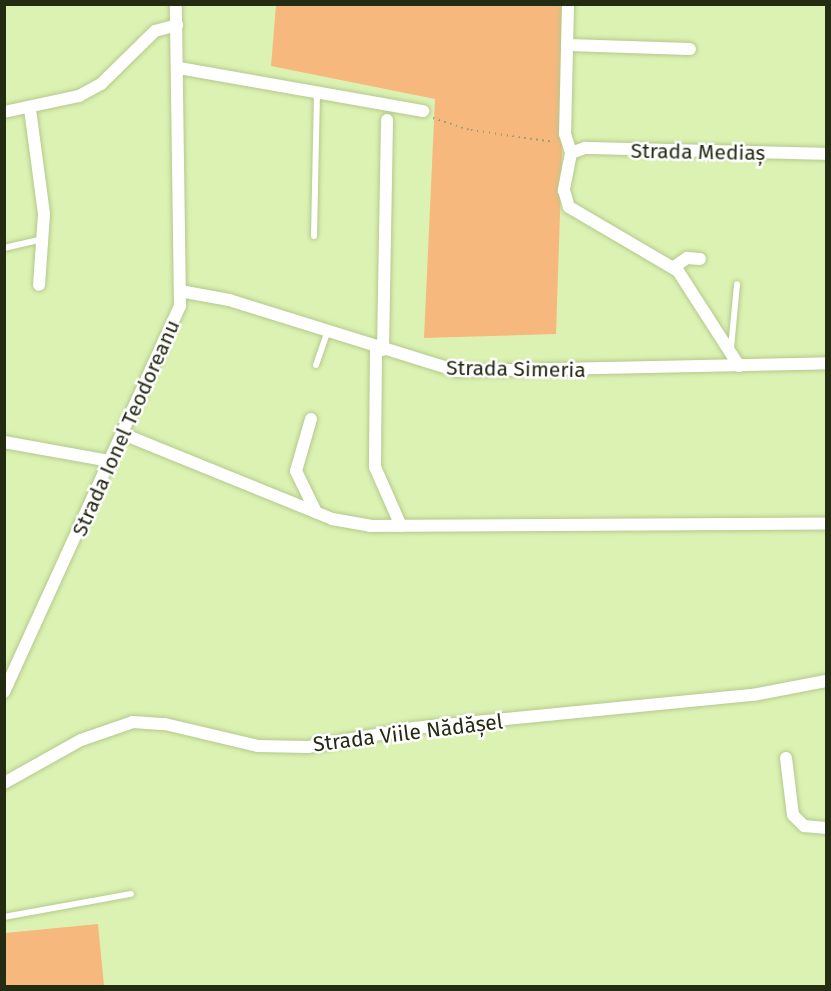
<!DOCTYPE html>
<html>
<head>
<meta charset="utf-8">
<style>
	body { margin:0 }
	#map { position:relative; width:831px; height:991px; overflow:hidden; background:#dcf2b3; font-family:"Fira Sans",sans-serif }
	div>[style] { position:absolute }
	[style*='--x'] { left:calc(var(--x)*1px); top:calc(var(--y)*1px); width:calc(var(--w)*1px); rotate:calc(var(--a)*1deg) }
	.green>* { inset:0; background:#f7b87d }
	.path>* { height:1.5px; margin-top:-0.75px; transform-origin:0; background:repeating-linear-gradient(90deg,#91a172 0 1.5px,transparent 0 6px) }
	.roads { filter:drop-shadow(0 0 2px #b4c98c) drop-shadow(0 0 2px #b4c98c) }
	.lane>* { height:6px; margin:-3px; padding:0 3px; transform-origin:3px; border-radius:3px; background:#fff }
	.street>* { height:12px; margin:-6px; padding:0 6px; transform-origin:6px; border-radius:6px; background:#fff }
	span { translate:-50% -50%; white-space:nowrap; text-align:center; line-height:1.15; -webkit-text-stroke:5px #fff; paint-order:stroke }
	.street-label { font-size:21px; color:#232b13 }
	.frame { position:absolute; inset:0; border:6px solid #232b13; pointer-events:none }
</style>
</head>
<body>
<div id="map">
	<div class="green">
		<div style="clip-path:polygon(276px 5px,567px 5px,556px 334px,424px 338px,435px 99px,271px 66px)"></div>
		<div style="clip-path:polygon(98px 924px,104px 986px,5px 986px,5px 933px)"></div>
	</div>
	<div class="path">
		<div style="--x:433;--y:118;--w:40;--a:18"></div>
		<div style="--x:471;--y:130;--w:84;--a:8.2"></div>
	</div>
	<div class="roads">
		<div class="lane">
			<div style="--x:314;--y:236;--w:142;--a:-88.8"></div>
			<div style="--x:4;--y:248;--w:39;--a:-13"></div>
			<div style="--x:731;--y:348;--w:64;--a:-84.6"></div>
			<div style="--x:316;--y:365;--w:34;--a:-71"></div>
			<div style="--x:4;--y:917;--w:129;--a:-10.3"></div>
		</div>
		<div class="street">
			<div style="--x:568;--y:4;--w:130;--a:91.3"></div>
			<div style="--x:565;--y:134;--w:20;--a:72"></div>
			<div style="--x:567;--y:45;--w:123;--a:1.9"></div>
			<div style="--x:179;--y:68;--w:248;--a:10"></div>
			<div style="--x:30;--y:109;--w:106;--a:82.4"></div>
			<div style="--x:44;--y:214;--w:71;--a:94"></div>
			<div style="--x:4;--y:112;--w:77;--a:-12"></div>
			<div style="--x:79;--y:96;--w:25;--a:-29"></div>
			<div style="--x:101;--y:84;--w:76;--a:-44.5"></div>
			<div style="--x:155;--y:31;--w:23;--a:-15"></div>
			<div style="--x:571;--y:153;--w:38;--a:101"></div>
			<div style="--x:564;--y:190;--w:18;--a:74"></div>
			<div style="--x:569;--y:207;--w:126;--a:30.4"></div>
			<div style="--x:678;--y:271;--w:113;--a:57.3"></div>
			<div style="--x:571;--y:153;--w:15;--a:-20"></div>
			<div style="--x:585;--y:148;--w:241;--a:1.4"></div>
			<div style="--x:674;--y:267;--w:16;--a:-35"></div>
			<div style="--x:687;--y:258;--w:13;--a:4"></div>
			<div style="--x:180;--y:291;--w:50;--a:10.4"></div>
			<div style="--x:229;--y:300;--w:239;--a:17.3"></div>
			<div style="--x:457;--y:371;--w:369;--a:-1.2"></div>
			<div style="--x:376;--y:347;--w:120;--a:90.5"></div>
			<div style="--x:375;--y:467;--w:64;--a:66.2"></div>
			<div style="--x:383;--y:350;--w:230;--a:-89"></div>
			<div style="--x:311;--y:419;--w:54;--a:106.1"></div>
			<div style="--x:296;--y:471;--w:46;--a:64"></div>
			<div style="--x:123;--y:434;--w:226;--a:22.1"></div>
			<div style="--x:332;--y:519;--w:39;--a:10"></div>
			<div style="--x:370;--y:526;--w:456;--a:-0.3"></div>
			<div style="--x:4;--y:442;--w:108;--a:10.2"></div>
			<div style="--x:4;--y:692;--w:424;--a:-65.5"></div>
			<div style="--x:180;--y:306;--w:302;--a:-90.8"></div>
			<div style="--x:786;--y:758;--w:57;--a:83"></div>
			<div style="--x:793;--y:815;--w:16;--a:45"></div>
			<div style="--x:804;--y:826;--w:22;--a:5"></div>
			<div style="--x:4;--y:783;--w:88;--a:-29.2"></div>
			<div style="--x:81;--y:740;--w:55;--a:-19.1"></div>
			<div style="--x:133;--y:722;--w:32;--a:4"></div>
			<div style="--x:165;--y:724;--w:96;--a:13.3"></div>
			<div style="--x:258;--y:746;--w:50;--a:1.1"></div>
			<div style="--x:308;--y:747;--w:108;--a:-10.2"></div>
			<div style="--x:414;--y:728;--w:341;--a:-5.6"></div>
			<div style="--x:753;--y:695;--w:74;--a:-10.9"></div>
		</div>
	</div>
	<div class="street-label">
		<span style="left:698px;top:152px;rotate:1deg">Strada Mediaș</span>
		<span style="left:516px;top:369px;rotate:1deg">Strada Simeria</span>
		<span style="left:126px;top:428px;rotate:-66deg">Strada Ionel Teodoreanu</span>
		<span style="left:408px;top:733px;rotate:-7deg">Strada Viile Nădășel</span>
	</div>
	<div class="frame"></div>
</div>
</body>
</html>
